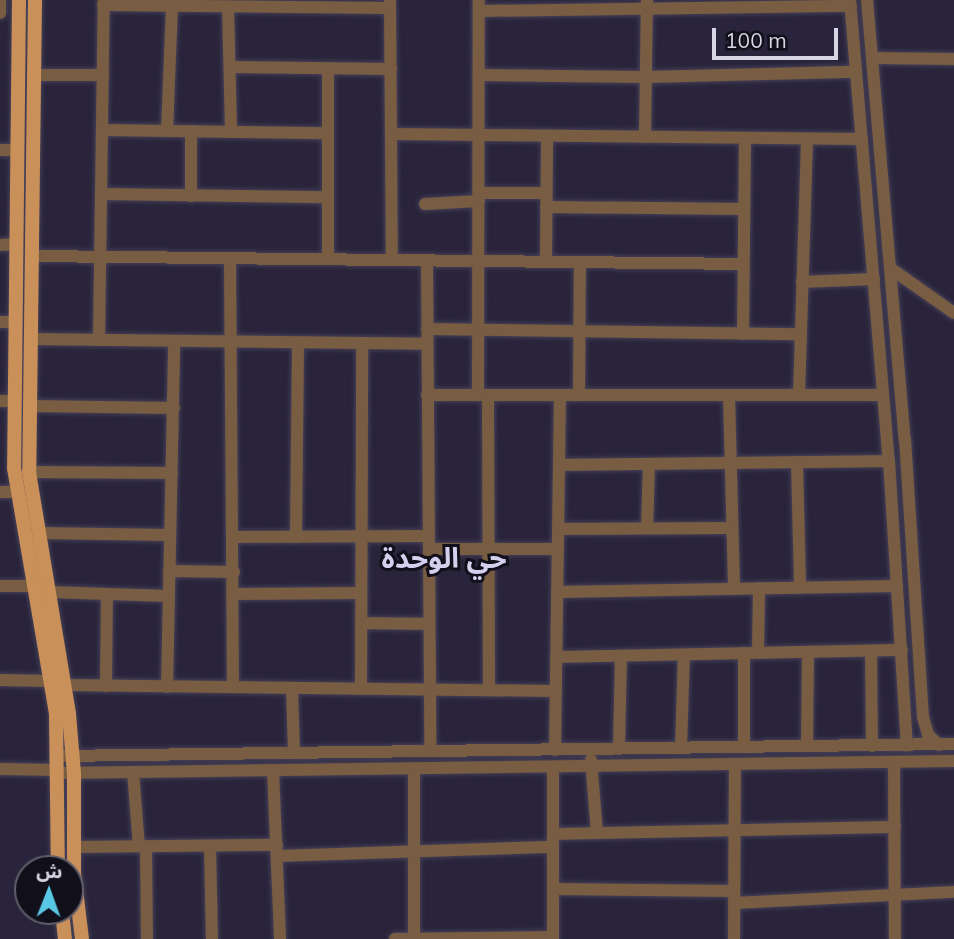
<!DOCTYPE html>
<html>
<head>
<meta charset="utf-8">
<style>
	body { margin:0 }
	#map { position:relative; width:954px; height:939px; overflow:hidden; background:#29243b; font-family:Mulish,"Noto Sans Arabic",sans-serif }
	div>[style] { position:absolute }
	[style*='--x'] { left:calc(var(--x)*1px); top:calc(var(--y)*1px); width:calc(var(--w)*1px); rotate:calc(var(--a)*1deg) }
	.roads { filter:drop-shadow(0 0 2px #454056) drop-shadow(0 0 2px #454056) }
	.minor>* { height:12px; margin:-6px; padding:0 6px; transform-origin:6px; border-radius:6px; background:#795d43 }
	.major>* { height:14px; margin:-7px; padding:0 7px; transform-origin:7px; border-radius:7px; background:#ca9059 }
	span { translate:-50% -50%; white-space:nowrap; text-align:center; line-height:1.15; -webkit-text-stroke:6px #110f1a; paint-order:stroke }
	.neighbourhood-label { font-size:28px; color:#d5cfee; font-weight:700 }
	.north { position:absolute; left:14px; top:855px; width:70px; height:70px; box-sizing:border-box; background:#110f1a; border:2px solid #615e6b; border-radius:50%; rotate:1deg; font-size:19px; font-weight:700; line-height:28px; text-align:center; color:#d8d5e5 }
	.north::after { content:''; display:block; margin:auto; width:24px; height:32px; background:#59c8e4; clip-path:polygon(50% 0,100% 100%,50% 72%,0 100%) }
	.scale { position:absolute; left:712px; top:28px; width:126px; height:32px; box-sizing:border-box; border:4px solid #d8d5e5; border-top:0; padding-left:9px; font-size:21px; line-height:24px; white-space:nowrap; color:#d8d5e5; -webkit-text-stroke:5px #110f1a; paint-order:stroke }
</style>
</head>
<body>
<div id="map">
	<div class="roads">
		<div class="minor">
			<div style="--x:390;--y:0;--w:260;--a:89.6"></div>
			<div style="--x:850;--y:0;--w:463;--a:85.2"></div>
			<div style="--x:889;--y:461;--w:285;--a:86.4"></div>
			<div style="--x:867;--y:0;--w:441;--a:85.1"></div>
			<div style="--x:905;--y:439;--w:279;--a:86.3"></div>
			<div style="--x:923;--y:717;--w:19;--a:74"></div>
			<div style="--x:928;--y:735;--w:15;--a:42"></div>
			<div style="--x:103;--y:5;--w:287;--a:0.6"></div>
			<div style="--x:228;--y:7;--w:125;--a:88.6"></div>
			<div style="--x:479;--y:11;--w:372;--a:-0.8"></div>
			<div style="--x:0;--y:13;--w:13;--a:-90"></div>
			<div style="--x:872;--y:58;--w:82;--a:0.7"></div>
			<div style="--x:230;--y:67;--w:161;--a:0.7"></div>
			<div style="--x:34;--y:75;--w:69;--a:0"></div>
			<div style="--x:479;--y:75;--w:167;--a:0.7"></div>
			<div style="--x:646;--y:77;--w:210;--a:-1.4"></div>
			<div style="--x:102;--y:130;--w:226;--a:0.8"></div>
			<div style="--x:167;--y:131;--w:125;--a:-87.7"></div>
			<div style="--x:391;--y:134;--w:471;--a:0.6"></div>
			<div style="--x:645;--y:137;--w:137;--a:-89.2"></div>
			<div style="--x:0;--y:150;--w:16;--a:0"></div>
			<div style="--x:479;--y:193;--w:67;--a:0"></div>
			<div style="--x:101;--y:194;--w:227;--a:0.8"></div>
			<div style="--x:191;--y:196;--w:65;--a:-90"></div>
			<div style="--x:425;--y:204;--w:54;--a:-3.2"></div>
			<div style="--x:546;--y:207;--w:198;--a:0.6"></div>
			<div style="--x:0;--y:245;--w:17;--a:-3"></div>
			<div style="--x:32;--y:256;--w:711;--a:0.64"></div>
			<div style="--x:230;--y:258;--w:429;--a:89.6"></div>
			<div style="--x:328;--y:259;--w:189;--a:-90"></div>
			<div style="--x:427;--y:261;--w:490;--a:89.6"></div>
			<div style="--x:546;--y:262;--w:126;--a:-89.5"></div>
			<div style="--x:890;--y:268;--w:78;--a:35.1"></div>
			<div style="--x:802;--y:282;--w:72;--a:-2.4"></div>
			<div style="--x:0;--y:322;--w:16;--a:0"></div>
			<div style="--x:427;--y:329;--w:373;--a:0.8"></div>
			<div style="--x:743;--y:334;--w:196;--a:-89.4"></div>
			<div style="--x:30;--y:339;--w:397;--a:0.7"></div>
			<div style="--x:99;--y:340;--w:340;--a:-89.2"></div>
			<div style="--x:427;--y:395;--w:456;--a:0"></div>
			<div style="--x:478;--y:395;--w:395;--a:-89.9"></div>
			<div style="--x:488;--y:395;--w:295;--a:89.8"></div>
			<div style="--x:579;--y:395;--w:133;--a:-89.6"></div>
			<div style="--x:729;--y:395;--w:194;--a:88.5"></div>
			<div style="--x:799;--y:395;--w:256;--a:-88.2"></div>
			<div style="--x:0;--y:401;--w:15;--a:0"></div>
			<div style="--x:29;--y:406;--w:145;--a:0.8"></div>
			<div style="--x:797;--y:462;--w:126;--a:88.6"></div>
			<div style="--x:559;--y:465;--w:330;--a:-0.7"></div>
			<div style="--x:29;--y:472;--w:143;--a:0.4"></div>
			<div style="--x:0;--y:492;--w:18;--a:0"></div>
			<div style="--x:647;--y:528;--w:64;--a:-88.2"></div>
			<div style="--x:558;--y:529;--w:172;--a:-0.3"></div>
			<div style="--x:39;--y:533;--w:131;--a:0.9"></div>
			<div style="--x:234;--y:537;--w:194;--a:-0.3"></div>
			<div style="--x:296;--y:537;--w:194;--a:-89.4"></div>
			<div style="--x:429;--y:549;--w:129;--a:0"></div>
			<div style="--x:169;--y:571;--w:65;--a:0.9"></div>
			<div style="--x:0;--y:586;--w:33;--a:0"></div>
			<div style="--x:49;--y:592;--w:119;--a:1.9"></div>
			<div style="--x:557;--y:592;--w:340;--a:-1"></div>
			<div style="--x:234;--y:594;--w:127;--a:-0.5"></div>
			<div style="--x:361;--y:623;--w:68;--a:0.8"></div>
			<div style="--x:871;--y:651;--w:95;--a:89.4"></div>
			<div style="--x:744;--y:653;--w:94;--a:90"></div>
			<div style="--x:758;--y:653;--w:65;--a:-89.1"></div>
			<div style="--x:556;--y:657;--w:346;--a:-1.2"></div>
			<div style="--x:0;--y:680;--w:50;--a:1.1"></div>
			<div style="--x:64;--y:685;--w:491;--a:0.7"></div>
			<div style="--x:106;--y:686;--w:92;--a:-89.4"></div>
			<div style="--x:167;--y:687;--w:345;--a:-88.8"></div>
			<div style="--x:292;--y:688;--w:65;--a:88.2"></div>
			<div style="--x:361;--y:689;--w:345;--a:-89.8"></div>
			<div style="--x:807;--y:746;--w:94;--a:-89.4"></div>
			<div style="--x:681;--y:748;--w:93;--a:-88.2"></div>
			<div style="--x:619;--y:749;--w:93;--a:-88.8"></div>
			<div style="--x:555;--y:750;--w:355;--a:-89.2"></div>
			<div style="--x:58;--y:756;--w:896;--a:-0.77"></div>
			<div style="--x:591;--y:760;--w:73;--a:85.3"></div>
			<div style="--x:894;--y:762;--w:177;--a:89.7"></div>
			<div style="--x:553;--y:767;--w:172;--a:90"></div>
			<div style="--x:0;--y:769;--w:58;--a:1"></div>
			<div style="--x:414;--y:769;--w:170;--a:90"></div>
			<div style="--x:273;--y:770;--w:169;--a:87.6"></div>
			<div style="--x:133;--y:772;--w:74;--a:85.4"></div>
			<div style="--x:58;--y:773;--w:896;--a:-0.77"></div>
			<div style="--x:553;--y:834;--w:342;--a:-1.2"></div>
			<div style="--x:146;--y:846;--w:93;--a:89.4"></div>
			<div style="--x:210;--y:846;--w:93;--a:88.8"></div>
			<div style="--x:73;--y:847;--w:204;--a:-0.6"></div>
			<div style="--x:277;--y:856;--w:276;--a:-1.9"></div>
			<div style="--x:553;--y:889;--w:181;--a:0.6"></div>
			<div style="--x:734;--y:903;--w:220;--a:-2.9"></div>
			<div style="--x:395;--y:939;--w:158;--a:-0.7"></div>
			<div style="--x:734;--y:939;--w:175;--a:-89.7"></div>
		</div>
		<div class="major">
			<div style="--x:19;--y:0;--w:468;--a:90.6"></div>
			<div style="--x:14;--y:468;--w:251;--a:80.3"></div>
			<div style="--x:56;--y:715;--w:154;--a:89.3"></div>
			<div style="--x:35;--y:0;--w:472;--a:90.7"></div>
			<div style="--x:29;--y:472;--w:245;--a:80.6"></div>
			<div style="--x:69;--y:714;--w:59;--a:85.2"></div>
			<div style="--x:74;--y:773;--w:100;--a:90"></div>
			<div style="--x:74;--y:873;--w:66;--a:83.1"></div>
			<div style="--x:62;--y:911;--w:28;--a:84"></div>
		</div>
	</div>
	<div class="neighbourhood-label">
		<span style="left:444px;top:558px">حي الوحدة</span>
	</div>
	<div class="north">ش</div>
	<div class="scale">100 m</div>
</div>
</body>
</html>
